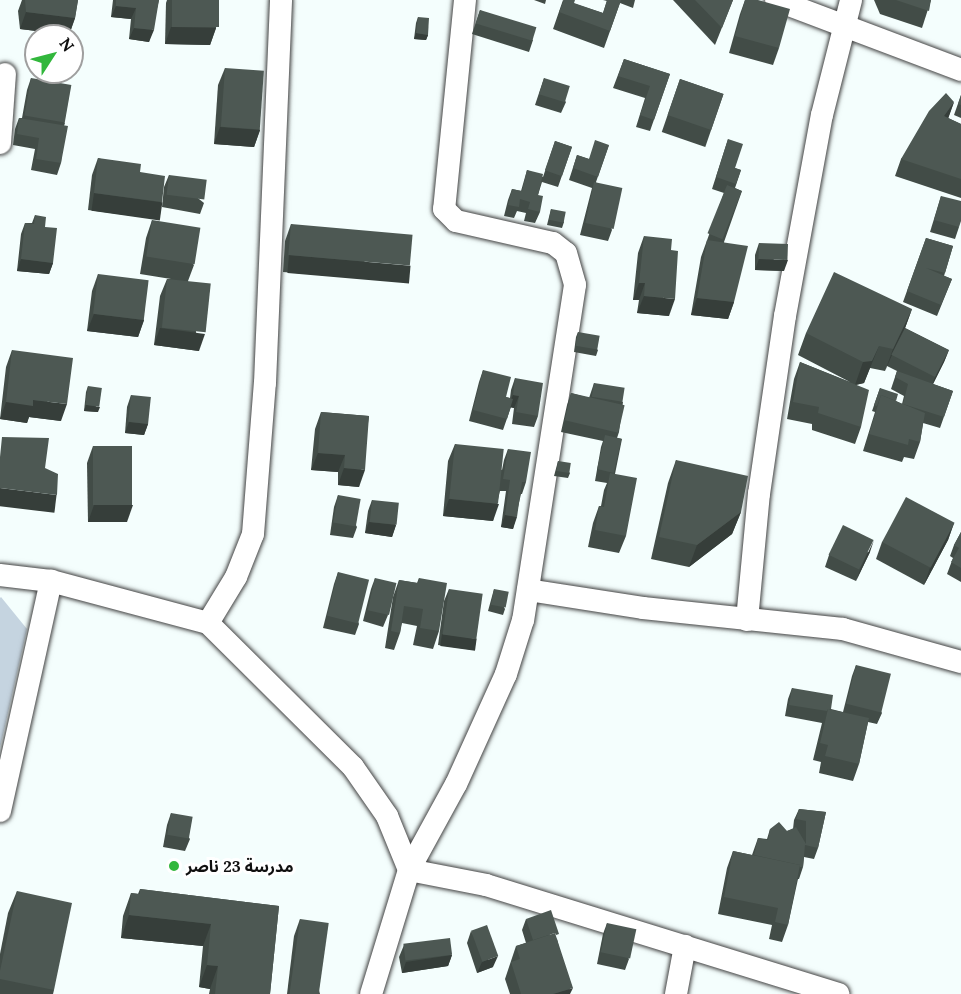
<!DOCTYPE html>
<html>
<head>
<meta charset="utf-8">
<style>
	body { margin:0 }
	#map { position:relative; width:961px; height:994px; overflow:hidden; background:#f4fefd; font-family:Lora,"Noto Sans Arabic",serif }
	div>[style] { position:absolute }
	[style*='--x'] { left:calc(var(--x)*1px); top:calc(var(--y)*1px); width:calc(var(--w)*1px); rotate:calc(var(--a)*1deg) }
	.cemetery>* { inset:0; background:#c5d4e0 }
	.roads { filter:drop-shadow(0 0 2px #434343) drop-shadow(0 0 2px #434343) }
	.street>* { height:22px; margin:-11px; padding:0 11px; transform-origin:11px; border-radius:11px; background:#fff }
	.wall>* { inset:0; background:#424c47; transform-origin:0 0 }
	.shaded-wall>* { inset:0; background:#363e3a; transform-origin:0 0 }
	.building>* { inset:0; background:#4d5853; transform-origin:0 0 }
	.dots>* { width:16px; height:16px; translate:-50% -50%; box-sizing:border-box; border:3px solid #fff; border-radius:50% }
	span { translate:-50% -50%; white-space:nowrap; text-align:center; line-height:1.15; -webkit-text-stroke:6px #fff; paint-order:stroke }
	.poi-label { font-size:16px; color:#101010; font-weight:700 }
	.left { translate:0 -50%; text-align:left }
	.north { position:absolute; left:24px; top:24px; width:60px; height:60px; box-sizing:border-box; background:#fff; border:2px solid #9f9f9f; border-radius:50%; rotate:54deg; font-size:16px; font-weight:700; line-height:24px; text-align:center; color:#101010 }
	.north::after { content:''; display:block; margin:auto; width:21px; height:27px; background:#32b73c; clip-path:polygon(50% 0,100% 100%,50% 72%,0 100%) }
</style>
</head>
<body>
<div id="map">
	<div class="cemetery">
		<div style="clip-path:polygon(1px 597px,27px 629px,0 748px,0 598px)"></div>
	</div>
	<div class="roads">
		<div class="street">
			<div style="--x:465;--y:0;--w:210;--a:95.7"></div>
			<div style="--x:444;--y:209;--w:17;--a:45"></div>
			<div style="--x:456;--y:221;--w:99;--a:12.8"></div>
			<div style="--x:553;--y:243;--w:16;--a:38"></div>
			<div style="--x:566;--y:253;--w:33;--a:74"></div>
			<div style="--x:575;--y:285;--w:339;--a:98.8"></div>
			<div style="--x:523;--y:620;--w:57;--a:107.5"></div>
			<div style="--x:506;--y:674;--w:121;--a:114.4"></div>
			<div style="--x:456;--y:784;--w:98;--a:118.7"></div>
			<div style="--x:409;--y:870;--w:78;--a:11"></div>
			<div style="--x:486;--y:885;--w:369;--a:17.2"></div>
			<div style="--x:776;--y:0;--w:198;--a:20.7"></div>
			<div style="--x:0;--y:143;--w:69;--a:-85.9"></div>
			<div style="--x:0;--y:575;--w:51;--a:6.7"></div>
			<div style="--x:51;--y:581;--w:163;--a:15"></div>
			<div style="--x:208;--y:623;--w:204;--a:44.8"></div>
			<div style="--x:353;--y:767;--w:60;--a:55.2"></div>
			<div style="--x:387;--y:816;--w:58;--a:67.8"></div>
			<div style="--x:409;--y:870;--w:130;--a:107"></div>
			<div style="--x:528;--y:590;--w:116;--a:8.9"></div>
			<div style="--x:643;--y:608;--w:201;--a:6"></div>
			<div style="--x:843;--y:629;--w:123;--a:15.6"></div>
			<div style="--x:747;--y:620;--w:127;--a:-84.6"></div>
			<div style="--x:759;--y:494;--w:180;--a:-81.7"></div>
			<div style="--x:785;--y:316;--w:204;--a:-79.6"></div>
			<div style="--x:822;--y:115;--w:119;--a:-75.8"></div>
			<div style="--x:208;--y:623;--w:54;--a:-58.7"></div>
			<div style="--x:236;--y:577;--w:46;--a:-68.4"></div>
			<div style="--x:253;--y:534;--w:151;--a:-85.5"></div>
			<div style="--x:265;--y:383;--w:383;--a:-87.6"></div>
			<div style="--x:0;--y:811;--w:236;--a:-77.5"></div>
			<div style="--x:676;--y:994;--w:49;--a:-79.4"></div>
		</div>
	</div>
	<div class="wall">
		<div style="clip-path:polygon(22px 0,78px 0,75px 18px,69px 35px,20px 29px,18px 11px)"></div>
		<div style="clip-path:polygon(113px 0,159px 0,149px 42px,129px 39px,131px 19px,111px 17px)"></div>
		<div style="clip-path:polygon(167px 0,219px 0,216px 28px,210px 45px,165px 44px,166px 3px)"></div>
		<div style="clip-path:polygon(534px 0,546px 0,545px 4px)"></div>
		<div style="clip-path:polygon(563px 0,603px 13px,607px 1px,603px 0,635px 0,633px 8px,620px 3px,604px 48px,553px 29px)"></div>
		<div style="clip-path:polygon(673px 0,733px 0,715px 45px)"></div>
		<div style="clip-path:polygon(745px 0,779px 48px,773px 65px,729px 53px,740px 14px)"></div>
		<div style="clip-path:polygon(874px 0,931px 0,922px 28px,880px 14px)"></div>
		<div style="clip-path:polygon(480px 10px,533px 40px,529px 52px,472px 34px)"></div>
		<div style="clip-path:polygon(418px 17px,428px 35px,426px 40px,414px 39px,416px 23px)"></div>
		<div style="clip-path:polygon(34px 43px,36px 44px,36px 63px,30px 62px,32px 49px)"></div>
		<div style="clip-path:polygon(624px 59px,670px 74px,650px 131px,636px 127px,645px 98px,613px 88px)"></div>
		<div style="clip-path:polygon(225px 68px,260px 130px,254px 147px,214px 144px,218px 85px)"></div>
		<div style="clip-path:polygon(31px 78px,65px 123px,64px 126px,61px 163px,57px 175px,31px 170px,35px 149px,13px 145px,15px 129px,19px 118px,22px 118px,27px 90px)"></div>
		<div style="clip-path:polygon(544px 78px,566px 102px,561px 113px,535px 105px)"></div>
		<div style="left:680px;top:79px;width:46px;height:56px;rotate:19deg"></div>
		<div style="clip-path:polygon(961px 95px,961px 118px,954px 115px)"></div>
		<div style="clip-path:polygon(954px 102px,948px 118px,961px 124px,961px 198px,895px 176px,901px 159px)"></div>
		<div style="clip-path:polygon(728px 139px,735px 168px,741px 170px,735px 188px,742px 191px,724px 242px,734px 302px,728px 319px,691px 315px,701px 257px,724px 193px,712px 189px)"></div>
		<div style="clip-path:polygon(555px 141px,572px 147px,558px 187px,542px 182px,538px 195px,540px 212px,535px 223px,524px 221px,526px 213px,517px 211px,514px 218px,504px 216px,508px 200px,512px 189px,521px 191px,527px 170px,543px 177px)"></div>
		<div style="clip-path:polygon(609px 145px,596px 182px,612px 230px,608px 241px,580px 235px,592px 188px,569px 180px,577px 155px,589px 159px)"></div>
		<div style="clip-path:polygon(98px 158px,140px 172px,162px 202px,156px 219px,88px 210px,92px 175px)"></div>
		<div style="clip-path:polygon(169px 175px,204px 203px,200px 214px,162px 207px,164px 187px)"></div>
		<div style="clip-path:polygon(941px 196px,959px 227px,955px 239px,930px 232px)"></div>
		<div style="clip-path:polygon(551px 209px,564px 222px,562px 228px,547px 225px)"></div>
		<div style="clip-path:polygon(35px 215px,45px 227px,53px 263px,49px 274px,17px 271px,21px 234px,25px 223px,32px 223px)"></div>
		<div style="clip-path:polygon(152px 220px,194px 265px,188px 281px,199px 351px,154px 345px,160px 296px,167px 279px,171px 279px,140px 274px,146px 238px)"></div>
		<div style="clip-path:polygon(291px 224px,405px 282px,283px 272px,285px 241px)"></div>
		<div style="clip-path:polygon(644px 236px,669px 316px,637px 313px,639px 300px,633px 300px,638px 253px)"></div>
		<div style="clip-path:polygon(926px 238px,953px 246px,944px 276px,952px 279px,937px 316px,903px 302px)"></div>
		<div style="clip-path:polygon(759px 243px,784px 271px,755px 270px,755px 255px)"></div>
		<div style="clip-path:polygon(98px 274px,144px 320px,138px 337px,87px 331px,92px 291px)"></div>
		<div style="clip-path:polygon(912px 309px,905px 328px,949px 350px,944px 362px,933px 384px,953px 391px,940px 428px,923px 423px,920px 442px,914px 459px,904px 457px,902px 462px,863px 451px,875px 412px,872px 411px,880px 388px,896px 401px,902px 404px,904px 396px,891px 389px,897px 371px,887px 366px,885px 371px,870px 368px,864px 383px,856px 385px,861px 427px,855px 444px,812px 430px,812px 424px,787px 419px,794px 379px,800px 362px,850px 382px,798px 355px,806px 333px)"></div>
		<div style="clip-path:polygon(578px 332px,598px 350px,596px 356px,574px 352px,576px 337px)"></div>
		<div style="clip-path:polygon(12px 350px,61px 421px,29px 417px,27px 423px,0 419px,6px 367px)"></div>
		<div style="clip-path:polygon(483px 370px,506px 397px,510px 398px,511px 390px,515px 378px,538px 416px,534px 427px,512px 424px,514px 408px,511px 407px,503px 430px,469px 421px,479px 382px)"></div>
		<div style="clip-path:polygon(594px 383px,623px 402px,619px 432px,617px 438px,622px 439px,615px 474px,626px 536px,619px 553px,588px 547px,593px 523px,599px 506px,601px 506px,604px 490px,607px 483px,595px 481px,601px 447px,603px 441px,561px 432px,567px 405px,571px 393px,589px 398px)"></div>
		<div style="clip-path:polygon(88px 386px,98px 412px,84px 411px,86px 392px)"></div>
		<div style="clip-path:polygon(131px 395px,148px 424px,144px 435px,125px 433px,127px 407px)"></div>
		<div style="clip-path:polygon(321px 412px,369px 416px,359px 487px,338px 485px,338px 472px,311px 470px,315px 429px)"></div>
		<div style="clip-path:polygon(455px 444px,502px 470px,504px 460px,508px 449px,526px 482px,522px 494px,521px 494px,513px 529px,501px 527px,506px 491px,500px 491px,493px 521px,443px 516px,448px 461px)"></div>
		<div style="clip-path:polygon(93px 446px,127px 522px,88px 522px,87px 463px)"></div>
		<div style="clip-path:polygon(676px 460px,741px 512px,732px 534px,689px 567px,651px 559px,668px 483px)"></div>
		<div style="clip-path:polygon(558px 461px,570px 473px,568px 478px,554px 476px)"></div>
		<div style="clip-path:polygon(338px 495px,357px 527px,353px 538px,330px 535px,334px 507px)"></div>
		<div style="clip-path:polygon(372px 500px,396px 525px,392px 537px,365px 533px,368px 511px)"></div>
		<div style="clip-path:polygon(954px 523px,948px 540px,924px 585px,876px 559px,882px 542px)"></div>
		<div style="clip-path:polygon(961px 532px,961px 582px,947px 574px,953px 558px,950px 556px,954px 545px)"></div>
		<div style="clip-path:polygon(870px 552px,856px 581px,825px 567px,829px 555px)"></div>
		<div style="clip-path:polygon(338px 572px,359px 624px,355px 635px,323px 628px,334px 584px)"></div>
		<div style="clip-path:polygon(375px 578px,388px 615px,383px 627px,363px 621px,371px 589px)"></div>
		<div style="clip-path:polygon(419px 578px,439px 631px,433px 649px,413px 645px,417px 626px,402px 623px,400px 633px,394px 650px,385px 648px,393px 597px,399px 580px,417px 583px)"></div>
		<div style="clip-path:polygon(449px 589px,473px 650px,438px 645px,444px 601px)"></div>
		<div style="clip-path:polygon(494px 589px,505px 609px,503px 615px,488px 611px)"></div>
		<div style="clip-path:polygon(856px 665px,882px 713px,877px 724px,868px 722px,859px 764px,853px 781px,819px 773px,821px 762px,813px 760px,822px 723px,785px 716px,788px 699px,792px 688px,831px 709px,843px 712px,852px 676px)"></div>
		<div style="clip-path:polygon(799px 809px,826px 812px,818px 848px,814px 859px,804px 857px,803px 867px,799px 879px,798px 879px,788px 925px,782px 942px,769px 939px,772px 925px,718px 914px,727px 868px,733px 851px,752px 855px,758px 838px,767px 839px,770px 829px,787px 831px,793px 829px,794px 820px)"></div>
		<div style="clip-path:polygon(171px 813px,190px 839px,185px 851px,163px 847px,167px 825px)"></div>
		<div style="clip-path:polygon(140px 889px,279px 906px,270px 994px,209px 994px,210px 989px,199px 987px,203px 946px,121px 938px,123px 916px,131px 893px,138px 894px)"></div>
		<div style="clip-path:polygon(17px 891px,54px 990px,53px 994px,0 994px,0 954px,8px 913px)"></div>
		<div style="clip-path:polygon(300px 919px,320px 994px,287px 994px,294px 936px)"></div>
		<div style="clip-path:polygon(526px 919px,557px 939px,570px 994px,510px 994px,505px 979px,516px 946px,526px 943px,522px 930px)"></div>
		<div style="clip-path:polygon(607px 923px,629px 959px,625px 970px,597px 964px,603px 934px)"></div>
		<div style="clip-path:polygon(471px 931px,493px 967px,477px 973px,467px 943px)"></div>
		<div style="clip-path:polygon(404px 945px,452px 955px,448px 966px,402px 973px,399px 957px)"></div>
	</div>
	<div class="shaded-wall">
		<div style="clip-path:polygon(116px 6px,136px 8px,131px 19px,111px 17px)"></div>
		<div style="clip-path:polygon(26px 12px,75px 18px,69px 35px,20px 29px)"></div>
		<div style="clip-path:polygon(171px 27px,216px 28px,210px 45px,165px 44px)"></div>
		<div style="clip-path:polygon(134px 28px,154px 30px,149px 42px,129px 39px)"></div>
		<div style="clip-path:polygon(416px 33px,428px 35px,426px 40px,414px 39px)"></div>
		<div style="clip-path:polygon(954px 102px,948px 119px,944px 116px)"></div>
		<div style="clip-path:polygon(220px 127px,260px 130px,254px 147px,214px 144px)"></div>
		<div style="left:94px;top:193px;width:69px;height:18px;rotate:8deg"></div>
		<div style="left:289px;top:255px;width:122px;height:18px;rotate:5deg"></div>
		<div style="clip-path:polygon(21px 259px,53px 263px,49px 274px,17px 271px)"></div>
		<div style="clip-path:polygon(759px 259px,788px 260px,784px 271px,755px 270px)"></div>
		<div style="clip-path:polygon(639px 283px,645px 283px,639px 300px,633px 300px)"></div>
		<div style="clip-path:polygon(644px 296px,675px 299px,669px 316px,637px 313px)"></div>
		<div style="clip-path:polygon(697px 298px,734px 302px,728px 319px,691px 315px)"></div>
		<div style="clip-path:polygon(912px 309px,904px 331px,892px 355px,885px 371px,893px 349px)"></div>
		<div style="clip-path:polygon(94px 314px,144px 320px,138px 337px,87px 331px)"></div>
		<div style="clip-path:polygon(160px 328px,205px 334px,199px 351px,154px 345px)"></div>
		<div style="clip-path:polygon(879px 346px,870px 368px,864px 383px,855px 385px,863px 362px)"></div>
		<div style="clip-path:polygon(949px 350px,944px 362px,931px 388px,935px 377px)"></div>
		<div style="clip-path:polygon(513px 395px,519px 396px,514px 408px,508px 407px)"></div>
		<div style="clip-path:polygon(33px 400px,67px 404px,61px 421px,29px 417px,27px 423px,0 419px,6px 402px)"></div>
		<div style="clip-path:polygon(86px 405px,100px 407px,98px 412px,84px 411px)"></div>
		<div style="clip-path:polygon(129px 422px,148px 424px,144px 435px,125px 433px)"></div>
		<div style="clip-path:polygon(318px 453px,345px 455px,338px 472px,311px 470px)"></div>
		<div style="clip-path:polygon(344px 468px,365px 470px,359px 487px,338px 485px)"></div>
		<div style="left:0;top:488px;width:57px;height:18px;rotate:7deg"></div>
		<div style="clip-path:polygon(449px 499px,499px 504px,493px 521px,443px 516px)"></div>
		<div style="clip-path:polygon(94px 505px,133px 505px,127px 522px,88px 522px)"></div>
		<div style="clip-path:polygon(741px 512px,732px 534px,689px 567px,697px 545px)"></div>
		<div style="clip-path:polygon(505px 515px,517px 517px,513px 529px,501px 527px)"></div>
		<div style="clip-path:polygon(369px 522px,396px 525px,392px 537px,365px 533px)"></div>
		<div style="clip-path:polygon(954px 523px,948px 540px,924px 585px,930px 568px)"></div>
		<div style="clip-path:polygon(874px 540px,870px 552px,856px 581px,860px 570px)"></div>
		<div style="left:442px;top:634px;width:35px;height:12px;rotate:8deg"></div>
		<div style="clip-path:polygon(129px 915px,211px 924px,203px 946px,121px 938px)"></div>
		<div style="clip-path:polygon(452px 955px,448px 966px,402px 973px,406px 962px)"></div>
		<div style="clip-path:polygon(498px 956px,493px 967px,477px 973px,482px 962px)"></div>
		<div style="clip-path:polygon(207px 965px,218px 966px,210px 989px,199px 987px)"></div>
		<div style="clip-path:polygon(573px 988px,570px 994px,553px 994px)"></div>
	</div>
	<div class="building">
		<div style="clip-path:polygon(25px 0,78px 0,75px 18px,26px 12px)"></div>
		<div style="clip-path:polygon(116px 0,159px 0,154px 30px,134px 28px,136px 8px,116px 6px)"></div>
		<div style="left:172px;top:0;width:47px;height:27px"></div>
		<div style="clip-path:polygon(564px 0,575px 0,574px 3px,603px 13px,607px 0,621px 0,610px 31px,559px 12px)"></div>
		<div style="clip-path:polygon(695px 0,733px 0,722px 28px)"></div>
		<div style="clip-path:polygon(745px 0,758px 0,790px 9px,779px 48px,735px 36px)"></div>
		<div style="clip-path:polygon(896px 0,931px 0,929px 11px)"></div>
		<div style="left:480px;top:10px;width:59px;height:14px;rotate:17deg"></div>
		<div style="clip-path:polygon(418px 17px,429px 18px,428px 35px,416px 33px)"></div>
		<div style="clip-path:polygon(34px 43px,36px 44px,36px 57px,32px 56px)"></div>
		<div style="clip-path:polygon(624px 59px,670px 74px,654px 120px,640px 115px,650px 86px,618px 76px)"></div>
		<div style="left:225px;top:68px;width:39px;height:59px;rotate:4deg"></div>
		<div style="left:31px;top:78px;width:41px;height:38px;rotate:10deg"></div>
		<div style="left:544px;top:78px;width:27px;height:17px;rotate:17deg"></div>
		<div style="left:680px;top:79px;width:46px;height:38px;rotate:19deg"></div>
		<div style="clip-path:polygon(946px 93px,954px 102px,944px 116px,961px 124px,961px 179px,901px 159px,929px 111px)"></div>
		<div style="clip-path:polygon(961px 95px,961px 105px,958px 104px)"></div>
		<div style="clip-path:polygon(19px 118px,68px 126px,61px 163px,36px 159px,39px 138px,17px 134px)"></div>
		<div style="clip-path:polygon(728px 139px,743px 144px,735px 168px,741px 170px,736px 184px,716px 177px)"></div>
		<div style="clip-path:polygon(595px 140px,609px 145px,598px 177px,573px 168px,577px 155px,589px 159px)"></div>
		<div style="left:555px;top:141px;width:18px;height:31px;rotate:19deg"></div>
		<div style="clip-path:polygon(98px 158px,141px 164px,140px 172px,165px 176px,162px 202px,94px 193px)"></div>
		<div style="clip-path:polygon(527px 170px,543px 174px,538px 195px,543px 196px,540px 212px,528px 209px,530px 202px,520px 199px,519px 207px,508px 205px,512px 189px,522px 191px)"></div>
		<div style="left:169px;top:175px;width:38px;height:20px;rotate:7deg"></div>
		<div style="left:594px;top:182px;width:29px;height:42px;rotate:12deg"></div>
		<div style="left:727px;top:185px;width:16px;height:52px;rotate:22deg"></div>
		<div style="clip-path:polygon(941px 196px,961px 201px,961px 221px,959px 227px,934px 220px)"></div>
		<div style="left:551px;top:209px;width:15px;height:11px;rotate:11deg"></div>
		<div style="clip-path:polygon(35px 215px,46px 217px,45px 227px,57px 228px,53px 263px,21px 259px,25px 223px,34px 224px)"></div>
		<div style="left:152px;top:220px;width:49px;height:37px;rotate:9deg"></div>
		<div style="left:291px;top:224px;width:122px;height:31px;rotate:5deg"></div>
		<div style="clip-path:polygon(644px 236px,672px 239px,671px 250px,678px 251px,675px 299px,644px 296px,645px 283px,639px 283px)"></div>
		<div style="clip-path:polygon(926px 238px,953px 246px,945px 273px,926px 268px,952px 279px,941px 305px,907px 291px)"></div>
		<div style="clip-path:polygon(707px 240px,748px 246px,734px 302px,697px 298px)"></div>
		<div style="left:759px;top:243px;width:29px;height:16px;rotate:2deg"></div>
		<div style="clip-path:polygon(834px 272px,912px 309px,893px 349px,879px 346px,872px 361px,863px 362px,806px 333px)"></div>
		<div style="left:98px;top:274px;width:51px;height:40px;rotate:7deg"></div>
		<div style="left:167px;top:279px;width:44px;height:49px;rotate:6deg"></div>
		<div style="left:905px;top:328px;width:49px;height:30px;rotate:27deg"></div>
		<div style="left:578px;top:332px;width:22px;height:14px;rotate:10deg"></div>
		<div style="clip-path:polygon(12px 350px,73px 358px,67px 404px,33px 400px,33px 406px,6px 402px)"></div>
		<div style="clip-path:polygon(800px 362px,869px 390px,861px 427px,818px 413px,819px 407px,793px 402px)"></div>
		<div style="clip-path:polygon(483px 370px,511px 377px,506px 397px,513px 399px,507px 419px,473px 410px)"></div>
		<div style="clip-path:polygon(897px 371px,953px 391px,944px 417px,903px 404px,908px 384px,895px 377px)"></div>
		<div style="clip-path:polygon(515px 378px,543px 383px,538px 416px,516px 412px,519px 396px,513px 395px)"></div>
		<div style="left:594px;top:383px;width:31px;height:14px;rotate:9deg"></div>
		<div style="left:88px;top:386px;width:14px;height:19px;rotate:8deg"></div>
		<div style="clip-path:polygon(880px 388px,898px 394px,896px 401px,881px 395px,877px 406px,874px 405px)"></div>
		<div style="left:571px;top:393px;width:55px;height:28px;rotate:13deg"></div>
		<div style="left:131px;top:395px;width:20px;height:27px;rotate:6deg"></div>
		<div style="clip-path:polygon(881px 395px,925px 413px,920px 442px,909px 439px,908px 445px,869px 434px)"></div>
		<div style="clip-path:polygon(321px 412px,369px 416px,365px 470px,344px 468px,345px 455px,318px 453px)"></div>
		<div style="left:605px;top:435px;width:17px;height:35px;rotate:13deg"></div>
		<div style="clip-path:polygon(2px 437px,49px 438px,45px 468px,58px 474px,57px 495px,0 488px,0 457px)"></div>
		<div style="left:455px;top:444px;width:49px;height:55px;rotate:6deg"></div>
		<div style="left:93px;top:446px;width:39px;height:59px"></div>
		<div style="clip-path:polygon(508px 449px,531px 452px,526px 482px,522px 482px,517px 517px,505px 515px,510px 480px,503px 479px)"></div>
		<div style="clip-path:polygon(676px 460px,748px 476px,741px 512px,697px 545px,659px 537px)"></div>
		<div style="left:558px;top:461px;width:13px;height:10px;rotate:9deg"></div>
		<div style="clip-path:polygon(610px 473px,637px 478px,626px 536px,595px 530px,599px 506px,604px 507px)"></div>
		<div style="left:338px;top:495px;width:23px;height:28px;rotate:10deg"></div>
		<div style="left:906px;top:497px;width:55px;height:51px;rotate:28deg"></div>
		<div style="left:372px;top:500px;width:27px;height:22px;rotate:6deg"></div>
		<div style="left:843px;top:525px;width:34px;height:33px;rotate:26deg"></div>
		<div style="clip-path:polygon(961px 532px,961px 568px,951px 562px,959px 548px,954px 545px)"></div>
		<div style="left:338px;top:572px;width:32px;height:45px;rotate:14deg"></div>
		<div style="left:375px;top:578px;width:22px;height:33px;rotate:13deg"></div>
		<div style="clip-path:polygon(419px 578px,447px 583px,439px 631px,420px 628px,423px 609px,404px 606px,400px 633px,391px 631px,399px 580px,418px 583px)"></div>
		<div style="left:449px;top:589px;width:34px;height:46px;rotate:8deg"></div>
		<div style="left:494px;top:589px;width:15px;height:16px;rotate:11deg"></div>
		<div style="left:856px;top:665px;width:36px;height:40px;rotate:14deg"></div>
		<div style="clip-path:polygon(792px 688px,833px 695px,831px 709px,828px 709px,827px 711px,789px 705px)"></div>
		<div style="clip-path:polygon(828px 709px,869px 718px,859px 764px,825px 756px,828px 745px,820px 743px)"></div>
		<div style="clip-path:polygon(799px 809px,826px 812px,818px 848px,805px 845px,803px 867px,800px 867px,800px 865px,754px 855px,758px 838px,768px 840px,770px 829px,779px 822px,787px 831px,796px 827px,806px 844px,806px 821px,796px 819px)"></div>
		<div style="left:171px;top:813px;width:22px;height:22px;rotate:10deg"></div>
		<div style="clip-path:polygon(733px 851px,800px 865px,788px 925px,775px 922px,778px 908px,724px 897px)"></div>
		<div style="clip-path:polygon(140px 889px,279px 906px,270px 994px,215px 994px,218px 966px,207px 965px,211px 924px,129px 915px,131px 893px,140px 894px)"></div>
		<div style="clip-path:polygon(17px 891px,72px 903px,54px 990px,0 979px,0 971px)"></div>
		<div style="clip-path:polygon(551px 910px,559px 934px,556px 935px,555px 933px,533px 940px,526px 919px)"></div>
		<div style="left:300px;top:919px;width:29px;height:76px;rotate:8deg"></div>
		<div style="left:607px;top:923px;width:30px;height:30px;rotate:12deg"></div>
		<div style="left:487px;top:925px;width:33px;height:17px;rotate:70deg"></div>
		<div style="clip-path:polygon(555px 933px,573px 988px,553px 994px,521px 994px,511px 962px,520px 959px,516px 946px)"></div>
		<div style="left:450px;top:938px;width:17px;height:47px;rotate:83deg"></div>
	</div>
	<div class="dots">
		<div style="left:174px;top:866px;background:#32b73c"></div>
	</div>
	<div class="poi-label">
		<span class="left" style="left:186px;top:866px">مدرسة 23 ناصر</span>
	</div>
	<div class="north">N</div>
</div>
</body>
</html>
